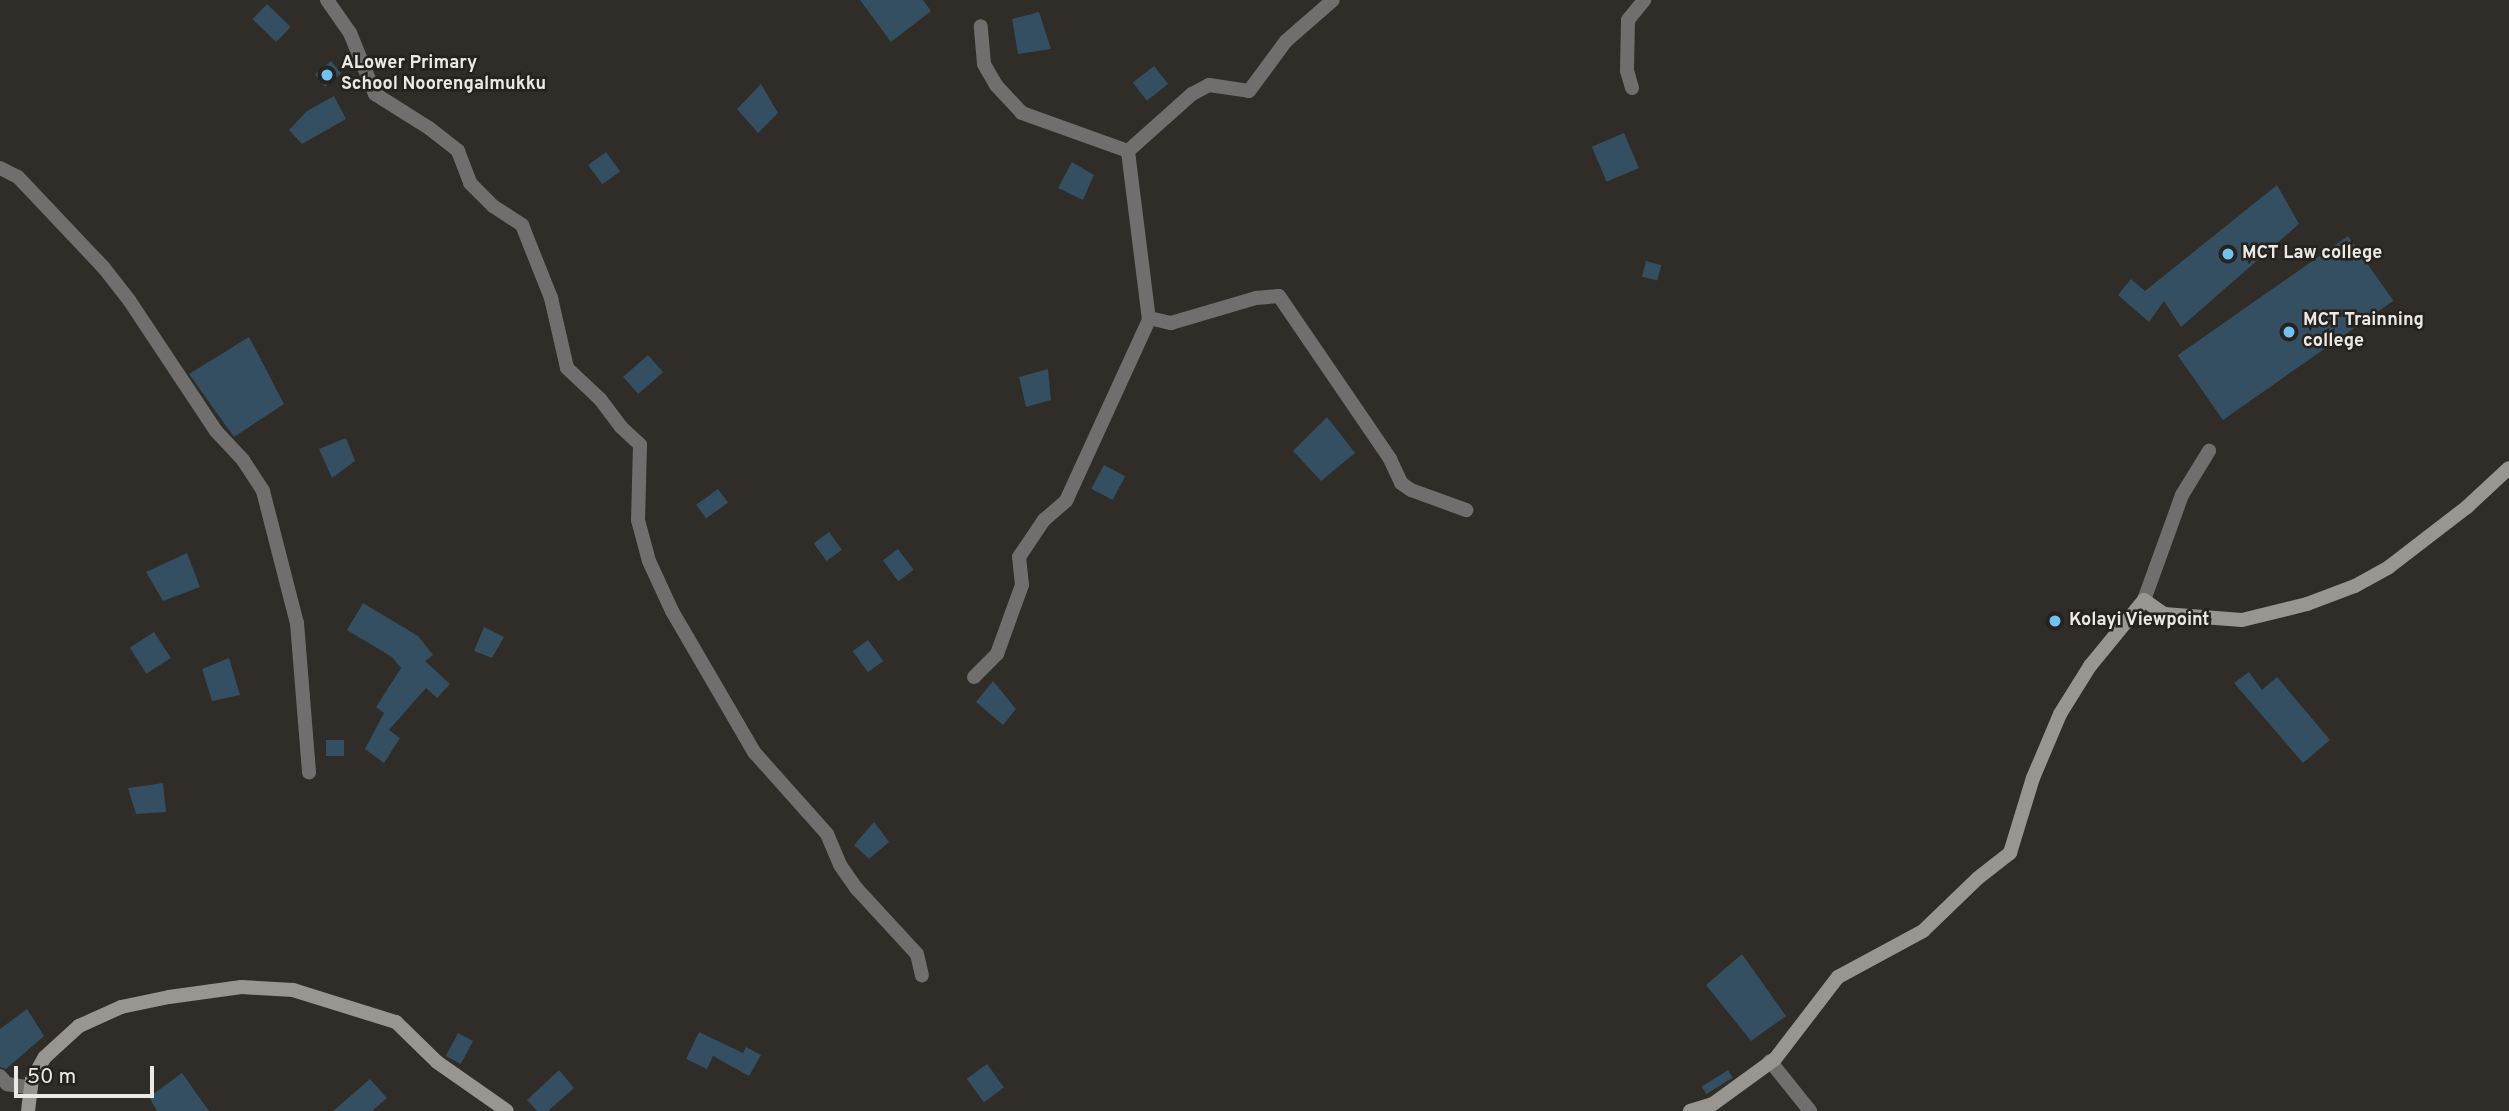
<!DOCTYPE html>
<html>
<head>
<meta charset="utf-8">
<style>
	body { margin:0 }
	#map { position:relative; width:2509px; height:1111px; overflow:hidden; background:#302c27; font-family:Overpass,sans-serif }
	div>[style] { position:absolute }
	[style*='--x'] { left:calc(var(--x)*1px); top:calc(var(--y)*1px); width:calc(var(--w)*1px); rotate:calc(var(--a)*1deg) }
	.building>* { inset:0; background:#334f61; transform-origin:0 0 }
	.street>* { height:14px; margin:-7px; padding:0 7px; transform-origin:7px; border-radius:7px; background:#716f6d }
	.secondary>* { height:14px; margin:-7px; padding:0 7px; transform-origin:7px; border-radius:7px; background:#999591 }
	.dots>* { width:19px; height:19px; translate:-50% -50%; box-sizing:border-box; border:4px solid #26221d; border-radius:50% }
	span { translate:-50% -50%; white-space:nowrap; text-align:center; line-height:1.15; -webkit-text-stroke:5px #26221d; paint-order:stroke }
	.poi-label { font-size:18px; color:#ebe9e6; font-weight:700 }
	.left { translate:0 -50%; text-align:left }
	.scale { position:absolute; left:14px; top:1066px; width:140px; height:32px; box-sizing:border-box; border:4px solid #ebe9e6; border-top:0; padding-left:9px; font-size:21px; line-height:24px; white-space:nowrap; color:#ebe9e6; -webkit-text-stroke:5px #26221d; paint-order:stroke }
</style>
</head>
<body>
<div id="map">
	<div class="building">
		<div style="clip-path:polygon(860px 0,923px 0,931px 11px,891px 42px)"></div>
		<div style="left:267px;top:4px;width:33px;height:21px;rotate:44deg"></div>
		<div style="clip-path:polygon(1039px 12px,1051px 49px,1018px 54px,1012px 19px)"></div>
		<div style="left:331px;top:61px;width:16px;height:21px;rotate:50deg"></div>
		<div style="left:1154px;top:66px;width:23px;height:27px;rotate:52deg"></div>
		<div style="clip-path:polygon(761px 84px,778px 113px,758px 133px,737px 109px)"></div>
		<div style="clip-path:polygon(334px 96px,346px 119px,302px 144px,289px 130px,307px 111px)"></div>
		<div style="left:1624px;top:133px;width:38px;height:35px;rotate:67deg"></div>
		<div style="left:606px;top:152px;width:24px;height:22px;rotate:54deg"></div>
		<div style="clip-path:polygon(1072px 162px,1094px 175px,1083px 200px,1058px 188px)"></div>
		<div style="clip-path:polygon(2277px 185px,2299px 224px,2181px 327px,2164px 301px,2149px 322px,2118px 295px,2131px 279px,2145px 291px)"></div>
		<div style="left:2348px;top:236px;width:79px;height:208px;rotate:55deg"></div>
		<div style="left:1646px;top:261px;width:16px;height:16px;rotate:15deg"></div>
		<div style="clip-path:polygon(249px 337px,284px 404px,234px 437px,189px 374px)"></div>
		<div style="left:648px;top:355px;width:23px;height:33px;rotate:49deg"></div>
		<div style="clip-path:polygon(1048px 369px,1051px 400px,1026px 407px,1019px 377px)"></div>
		<div style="clip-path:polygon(1327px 417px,1355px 453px,1321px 481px,1293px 451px)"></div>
		<div style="clip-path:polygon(346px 438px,355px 461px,332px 478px,319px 449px)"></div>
		<div style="left:1104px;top:465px;width:24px;height:27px;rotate:28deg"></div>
		<div style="left:718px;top:489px;width:17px;height:27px;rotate:54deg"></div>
		<div style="left:829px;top:532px;width:22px;height:19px;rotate:54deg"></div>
		<div style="left:898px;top:549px;width:26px;height:19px;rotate:53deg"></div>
		<div style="clip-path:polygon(187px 553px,200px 587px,163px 601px,146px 572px)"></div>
		<div style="clip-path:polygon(363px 603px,418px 636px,433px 655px,425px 661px,450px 684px,437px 698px,426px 688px,389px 730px,400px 738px,384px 763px,365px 749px,384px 713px,376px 707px,401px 668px,392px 657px,347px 630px)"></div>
		<div style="clip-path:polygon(484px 627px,504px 637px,492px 658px,474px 651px)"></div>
		<div style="left:154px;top:632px;width:31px;height:29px;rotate:57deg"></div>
		<div style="left:868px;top:640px;width:26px;height:19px;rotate:54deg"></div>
		<div style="clip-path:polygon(229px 658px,240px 695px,212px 701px,202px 669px)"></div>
		<div style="clip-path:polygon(2249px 672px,2262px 690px,2277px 677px,2330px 740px,2303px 763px,2234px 683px)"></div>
		<div style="clip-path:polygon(993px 681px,1016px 709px,1003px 725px,976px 702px)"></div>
		<div style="left:326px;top:740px;width:18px;height:16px"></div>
		<div style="clip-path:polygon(163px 783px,166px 812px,136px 814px,128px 788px)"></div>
		<div style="clip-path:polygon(874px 822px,889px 842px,869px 859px,854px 845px)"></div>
		<div style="clip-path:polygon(1742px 954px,1786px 1016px,1751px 1041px,1706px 985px)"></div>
		<div style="clip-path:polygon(27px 1009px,44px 1036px,6px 1069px,0 1067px,0 1029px)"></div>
		<div style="clip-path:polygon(699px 1032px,743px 1053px,746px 1047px,761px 1055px,749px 1076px,713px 1056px,707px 1069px,686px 1059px)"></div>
		<div style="left:458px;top:1033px;width:17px;height:26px;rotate:28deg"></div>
		<div style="left:987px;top:1064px;width:29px;height:25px;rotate:54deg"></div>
		<div style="clip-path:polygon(559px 1070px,574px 1088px,548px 1111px,537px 1111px,527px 1100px)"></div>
		<div style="left:1728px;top:1070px;width:9px;height:31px;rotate:58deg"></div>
		<div style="clip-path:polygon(182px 1073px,209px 1111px,157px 1111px,149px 1097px)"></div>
		<div style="clip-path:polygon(370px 1079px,387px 1098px,372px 1111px,333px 1111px)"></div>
	</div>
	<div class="street">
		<div style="--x:327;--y:0;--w:40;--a:55.1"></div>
		<div style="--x:350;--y:33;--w:66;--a:67.7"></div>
		<div style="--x:375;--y:94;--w:64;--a:32.2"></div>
		<div style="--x:429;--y:128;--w:37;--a:38"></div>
		<div style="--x:458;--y:151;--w:34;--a:69"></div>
		<div style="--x:470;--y:183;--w:33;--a:45"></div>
		<div style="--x:493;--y:206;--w:35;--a:33"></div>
		<div style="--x:522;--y:225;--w:79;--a:68.3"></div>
		<div style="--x:551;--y:298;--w:72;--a:77.1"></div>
		<div style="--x:567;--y:368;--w:45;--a:43.2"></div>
		<div style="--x:600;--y:399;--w:35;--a:53"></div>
		<div style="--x:621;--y:427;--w:26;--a:43"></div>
		<div style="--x:640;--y:445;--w:75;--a:91.5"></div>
		<div style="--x:638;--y:520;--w:42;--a:75"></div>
		<div style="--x:649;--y:561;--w:55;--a:65.3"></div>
		<div style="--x:672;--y:611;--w:163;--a:59.8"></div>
		<div style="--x:754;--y:752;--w:110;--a:48.3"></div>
		<div style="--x:827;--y:834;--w:34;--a:67"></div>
		<div style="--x:840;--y:865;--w:29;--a:55"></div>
		<div style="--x:857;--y:889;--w:88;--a:47.3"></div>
		<div style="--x:917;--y:954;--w:22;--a:77"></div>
		<div style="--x:1632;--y:88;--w:18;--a:-106"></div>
		<div style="--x:1627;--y:71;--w:51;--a:-88.9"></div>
		<div style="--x:1628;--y:20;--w:26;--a:-51"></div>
		<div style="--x:1128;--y:151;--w:86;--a:-41.7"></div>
		<div style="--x:1192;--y:94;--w:19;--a:-28"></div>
		<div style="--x:1209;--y:85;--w:40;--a:8.5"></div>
		<div style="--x:1249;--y:91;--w:62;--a:-53.5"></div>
		<div style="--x:1286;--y:41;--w:62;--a:-41.1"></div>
		<div style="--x:0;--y:168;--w:20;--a:27"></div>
		<div style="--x:18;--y:177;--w:125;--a:46.6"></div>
		<div style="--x:104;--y:268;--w:41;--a:52"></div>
		<div style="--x:129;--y:300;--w:157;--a:56.4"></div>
		<div style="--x:216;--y:431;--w:40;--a:47"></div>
		<div style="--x:243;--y:460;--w:37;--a:57"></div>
		<div style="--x:263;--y:491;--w:136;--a:75.6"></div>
		<div style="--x:297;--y:623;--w:150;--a:85.4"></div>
		<div style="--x:1149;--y:318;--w:23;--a:13"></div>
		<div style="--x:1171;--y:323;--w:89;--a:-16.4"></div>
		<div style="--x:1256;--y:298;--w:23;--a:-5"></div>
		<div style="--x:1279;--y:296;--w:197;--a:55.7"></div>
		<div style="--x:1390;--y:459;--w:26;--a:65"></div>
		<div style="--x:1401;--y:483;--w:12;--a:35"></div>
		<div style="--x:1411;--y:490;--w:59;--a:20"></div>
		<div style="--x:2144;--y:600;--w:112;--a:-70.1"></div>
		<div style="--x:2182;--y:495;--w:52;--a:-58.5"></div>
		<div style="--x:974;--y:677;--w:33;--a:-45"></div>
		<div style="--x:997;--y:654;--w:73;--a:-70.1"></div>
		<div style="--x:1022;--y:585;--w:28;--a:-96"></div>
		<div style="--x:1019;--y:557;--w:45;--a:-56"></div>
		<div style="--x:1044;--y:520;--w:29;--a:-41"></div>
		<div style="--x:1066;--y:501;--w:199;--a:-65.4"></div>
		<div style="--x:1149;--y:320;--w:170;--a:-97.1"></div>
		<div style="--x:1128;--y:151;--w:113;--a:-160.3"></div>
		<div style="--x:1022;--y:113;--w:38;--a:-133"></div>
		<div style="--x:996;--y:85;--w:24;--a:-120"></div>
		<div style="--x:984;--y:64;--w:38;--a:-95"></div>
		<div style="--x:1770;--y:1061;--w:64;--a:51.3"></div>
		<div style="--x:0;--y:1076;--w:11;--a:49"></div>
		<div style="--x:7;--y:1084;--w:24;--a:9"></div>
	</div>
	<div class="secondary">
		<div style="--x:28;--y:1111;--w:31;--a:-83"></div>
		<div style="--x:32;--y:1080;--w:26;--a:-61"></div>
		<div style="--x:45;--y:1057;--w:46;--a:-42.4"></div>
		<div style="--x:79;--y:1026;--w:46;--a:-24.3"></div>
		<div style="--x:121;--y:1007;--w:49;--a:-11.8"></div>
		<div style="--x:169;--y:997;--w:73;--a:-7.9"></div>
		<div style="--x:241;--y:987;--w:52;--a:3.3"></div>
		<div style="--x:293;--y:990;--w:108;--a:17.3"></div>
		<div style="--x:396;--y:1022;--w:57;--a:44.3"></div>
		<div style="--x:437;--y:1062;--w:85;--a:35"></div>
		<div style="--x:1690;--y:1111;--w:24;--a:-17"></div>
		<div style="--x:1713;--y:1104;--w:77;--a:-36"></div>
		<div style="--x:1775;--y:1059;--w:103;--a:-52.5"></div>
		<div style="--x:1838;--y:977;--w:97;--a:-28.4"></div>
		<div style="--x:1923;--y:931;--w:76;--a:-43.9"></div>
		<div style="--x:1978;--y:878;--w:41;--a:-38"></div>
		<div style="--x:2010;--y:853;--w:78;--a:-73"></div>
		<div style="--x:2033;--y:778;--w:69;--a:-67.1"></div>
		<div style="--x:2060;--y:714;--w:57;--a:-58"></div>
		<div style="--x:2090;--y:666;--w:85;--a:-50.7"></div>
		<div style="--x:2144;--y:600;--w:24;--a:35"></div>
		<div style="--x:2164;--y:614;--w:78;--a:4.4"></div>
		<div style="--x:2242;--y:620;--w:67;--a:-13.8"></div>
		<div style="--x:2307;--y:604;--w:51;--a:-20.6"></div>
		<div style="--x:2355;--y:586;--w:39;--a:-29"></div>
		<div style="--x:2389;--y:567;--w:98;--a:-37.6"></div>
		<div style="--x:2467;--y:507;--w:57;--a:-42.9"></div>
	</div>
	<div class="dots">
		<div style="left:327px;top:75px;background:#6fc2f4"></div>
		<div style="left:2228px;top:254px;background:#6fc2f4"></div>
		<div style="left:2289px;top:332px;background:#6fc2f4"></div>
		<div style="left:2055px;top:621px;background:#6fc2f4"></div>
	</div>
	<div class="poi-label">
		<span class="left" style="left:341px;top:75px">ALower Primary<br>School Noorengalmukku</span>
		<span class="left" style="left:2242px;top:254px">MCT Law college</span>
		<span class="left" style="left:2303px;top:332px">MCT Trainning<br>college</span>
		<span class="left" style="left:2069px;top:621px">Kolayi Viewpoint</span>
	</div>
	<div class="scale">50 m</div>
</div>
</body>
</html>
